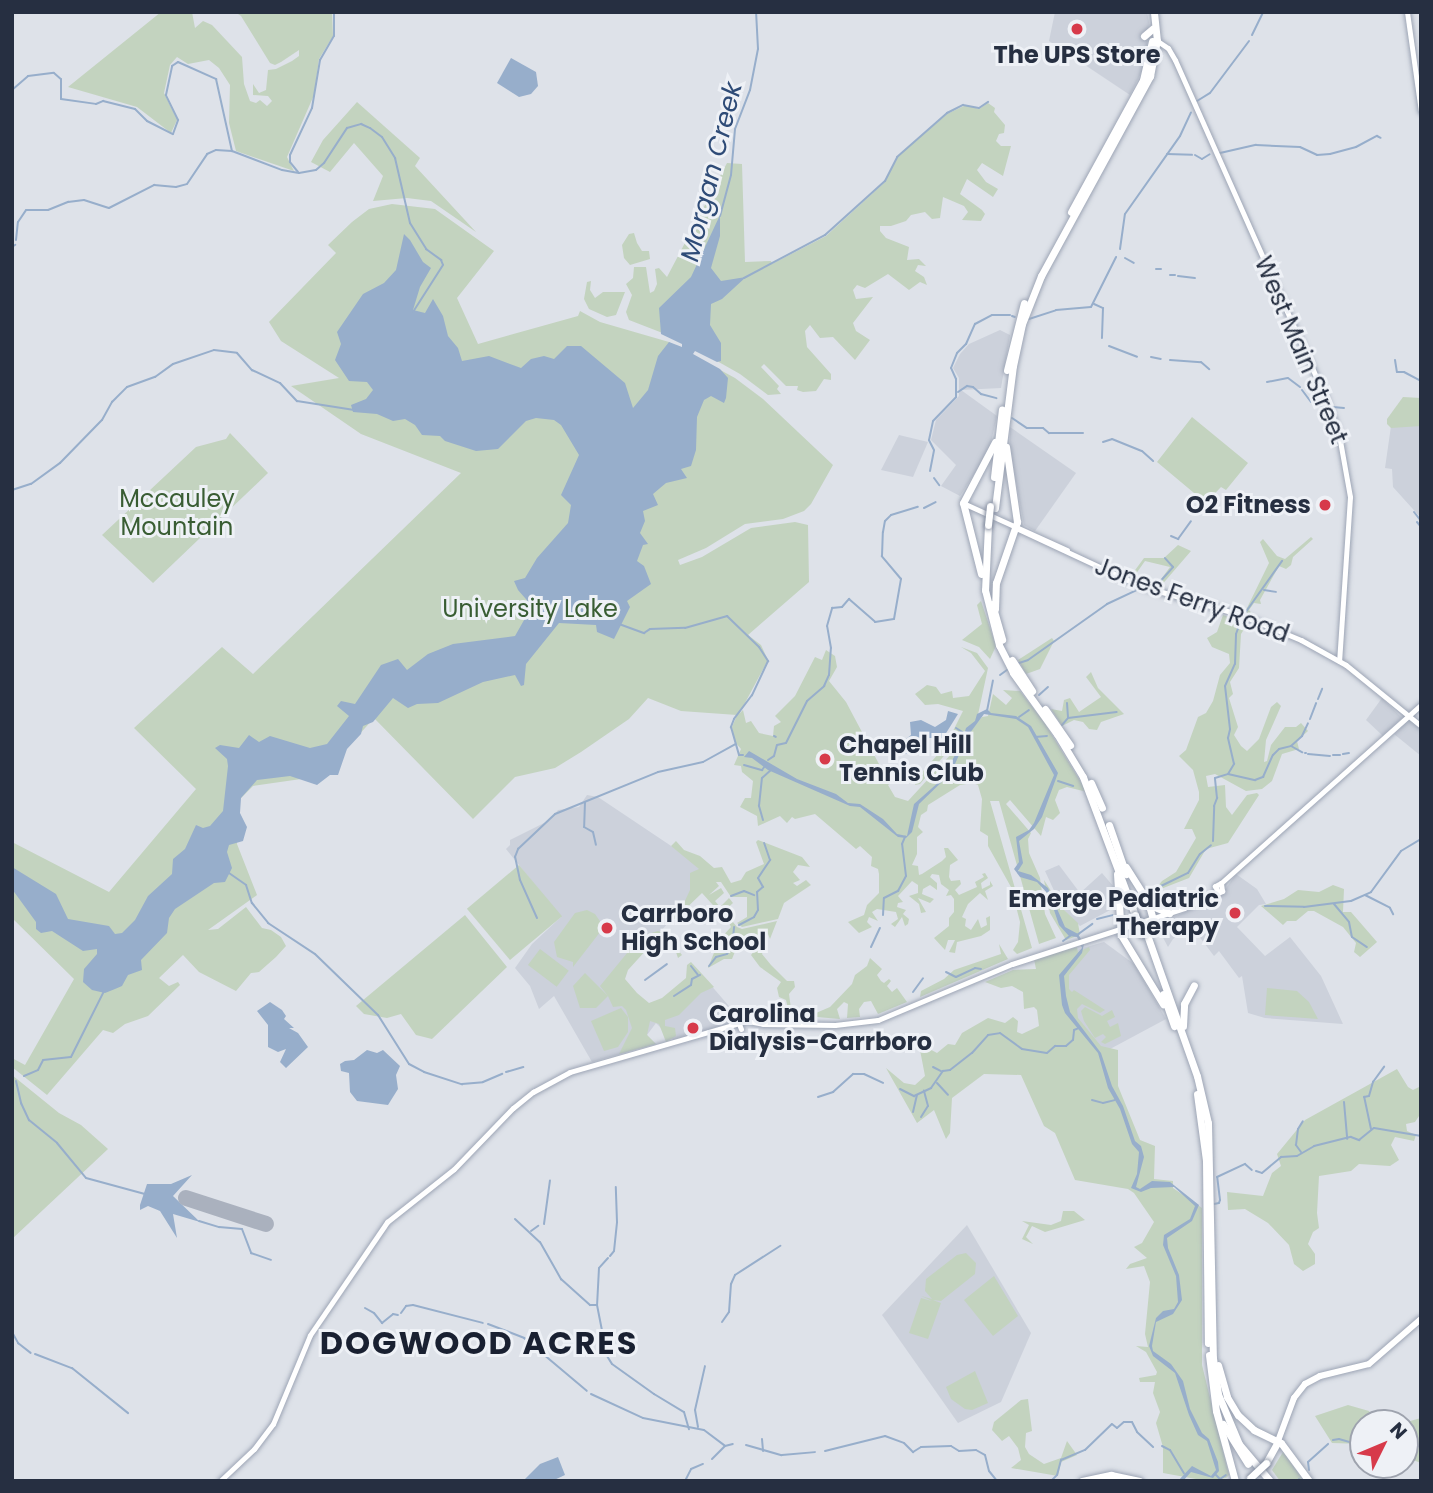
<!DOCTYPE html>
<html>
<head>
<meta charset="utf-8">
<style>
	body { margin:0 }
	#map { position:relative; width:1433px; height:1493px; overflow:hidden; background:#dee2e9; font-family:Poppins,sans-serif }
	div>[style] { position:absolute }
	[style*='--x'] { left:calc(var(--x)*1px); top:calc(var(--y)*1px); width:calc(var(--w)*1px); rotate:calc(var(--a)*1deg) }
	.built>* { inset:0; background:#ccd1db }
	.green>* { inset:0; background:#c3d3bf; transform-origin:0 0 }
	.water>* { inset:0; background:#97aecb }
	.stream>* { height:2px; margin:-1px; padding:0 1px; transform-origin:1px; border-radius:1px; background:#97aecb }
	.runway>* { height:16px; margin:-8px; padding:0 8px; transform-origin:8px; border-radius:8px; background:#aab1be }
	.roads { filter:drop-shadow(0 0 2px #9da5b5) drop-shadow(0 0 2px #9da5b5) }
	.secondary>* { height:5px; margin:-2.5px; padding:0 2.5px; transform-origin:2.5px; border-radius:2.5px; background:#fff }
	.primary>* { height:6px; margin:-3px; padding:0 3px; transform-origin:3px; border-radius:3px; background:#fff }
	.trunk>* { height:7px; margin:-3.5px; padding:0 3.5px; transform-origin:3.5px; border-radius:3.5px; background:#fff }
	.bridges { filter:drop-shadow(0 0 2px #858ea0) drop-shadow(0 0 2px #858ea0) }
	.trunk-bridge>* { height:7px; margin:-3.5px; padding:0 3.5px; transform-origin:3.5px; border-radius:3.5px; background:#fff }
	.dots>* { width:19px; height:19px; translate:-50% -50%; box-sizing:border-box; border:4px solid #eef1f6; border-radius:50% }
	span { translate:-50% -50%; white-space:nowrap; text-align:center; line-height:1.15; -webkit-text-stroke:6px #eef1f6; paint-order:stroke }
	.poi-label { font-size:24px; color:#262f41; font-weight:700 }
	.right { translate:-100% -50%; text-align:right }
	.left { translate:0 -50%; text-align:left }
	.street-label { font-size:24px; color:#262f41 }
	.park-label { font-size:24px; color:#395d33 }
	.water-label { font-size:26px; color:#2e4b77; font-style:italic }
	.district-label { font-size:32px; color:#192031; font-weight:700; letter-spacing:2px }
	.frame { position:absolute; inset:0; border:14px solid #262f41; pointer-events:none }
	.north { position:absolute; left:1349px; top:1409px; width:70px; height:70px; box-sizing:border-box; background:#eef1f6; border:2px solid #9ea3ae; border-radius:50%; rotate:47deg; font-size:19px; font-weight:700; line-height:28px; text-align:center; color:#262f41 }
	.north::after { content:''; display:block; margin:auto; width:24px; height:32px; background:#d73a4a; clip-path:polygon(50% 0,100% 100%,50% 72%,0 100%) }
</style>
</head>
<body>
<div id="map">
	<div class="built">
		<div style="clip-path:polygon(1055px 12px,1147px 12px,1149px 22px,1145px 65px,1130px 95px,1049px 41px)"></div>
		<div style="clip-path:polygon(1000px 330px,1010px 335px,1001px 388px,961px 390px,997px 416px,989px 451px,960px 496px,941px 486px,956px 465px,931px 440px,936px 420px,959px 396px,959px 378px,953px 368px,960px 354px,969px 344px)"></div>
		<div style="clip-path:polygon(1421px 418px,1421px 518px,1393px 487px,1392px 469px,1385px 468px,1391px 426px)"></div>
		<div style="clip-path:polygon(1010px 427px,1076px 473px,1035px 531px,1024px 525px,1010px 449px)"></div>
		<div style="clip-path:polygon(899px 435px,928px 442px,913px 477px,881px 470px)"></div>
		<div style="clip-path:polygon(1382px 698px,1402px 718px,1383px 736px,1366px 720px)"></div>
		<div style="clip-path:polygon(1409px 720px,1421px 729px,1421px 756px,1394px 734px)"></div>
		<div style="clip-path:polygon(587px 795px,598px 797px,713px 874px,616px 980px,656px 1023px,709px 983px,741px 1020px,673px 1040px,656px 1023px,647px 1035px,656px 1044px,592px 1062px,554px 996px,539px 1009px,530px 986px,515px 968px,532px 944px,561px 917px,506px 849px,510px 845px,510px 840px,550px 820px,558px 810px,579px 807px)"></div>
		<div style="clip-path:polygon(1059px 865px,1080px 893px,1102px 873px,1114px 887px,1114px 908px,1080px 926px,1062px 908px,1045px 871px)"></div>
		<div style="clip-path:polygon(1236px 874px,1257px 889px,1266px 904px,1259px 905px,1237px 927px,1265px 956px,1290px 937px,1321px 976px,1343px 1024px,1265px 1018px,1248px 1013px,1242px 976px,1239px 978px,1219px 951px,1214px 956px,1192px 927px,1173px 939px,1168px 947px,1160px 932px,1163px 922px,1196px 907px,1210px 896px,1222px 894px)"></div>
		<div style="clip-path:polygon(1104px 942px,1134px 964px,1166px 1019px,1097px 1056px,1066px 1013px,1070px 958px,1079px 949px)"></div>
		<div style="clip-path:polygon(967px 1225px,1031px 1333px,1001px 1402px,958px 1423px,882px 1315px)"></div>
	</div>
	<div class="green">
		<div style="clip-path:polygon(161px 12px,192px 12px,195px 28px,203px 21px,212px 25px,242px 57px,244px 84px,250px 101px,256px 103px,260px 100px,267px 106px,272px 101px,268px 96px,253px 95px,253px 84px,259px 93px,266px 90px,268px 70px,276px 69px,292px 61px,299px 56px,299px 50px,281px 62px,275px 65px,270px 63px,241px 16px,235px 12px,332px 12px,333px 36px,319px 59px,314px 95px,287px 157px,294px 171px,236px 151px,229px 123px,230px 85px,219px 68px,209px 60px,188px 64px,177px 57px,170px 65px,164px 93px,177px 120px,171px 133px,137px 107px,68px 87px)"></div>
		<div style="clip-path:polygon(357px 102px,420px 158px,415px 166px,476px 232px,431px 201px,407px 198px,373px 201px,383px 176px,354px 143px,330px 172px,311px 162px,323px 140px)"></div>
		<div style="clip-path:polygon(988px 103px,995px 108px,994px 112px,1005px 125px,1004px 133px,999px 134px,996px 141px,1001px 146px,1011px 146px,1003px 176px,982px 163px,977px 170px,986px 182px,998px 189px,993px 197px,967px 179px,960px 194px,982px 210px,985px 214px,981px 221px,962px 220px,968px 212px,964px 206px,943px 197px,940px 218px,932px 219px,925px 212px,911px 215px,906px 221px,891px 226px,880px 226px,880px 231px,886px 238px,909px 247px,907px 260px,919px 259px,926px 266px,918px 265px,915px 271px,924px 277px,927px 285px,920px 282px,909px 290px,888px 274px,865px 288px,857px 285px,853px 290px,856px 299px,873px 297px,853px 323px,856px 331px,870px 340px,855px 360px,833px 337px,820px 338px,810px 325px,805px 331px,807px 347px,831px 374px,831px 380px,824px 379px,816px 391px,803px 392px,797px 390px,798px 386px,786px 386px,764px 364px,761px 367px,779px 386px,777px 389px,781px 394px,768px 395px,740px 374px,678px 339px,629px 320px,626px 312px,632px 295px,626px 284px,633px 278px,634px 267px,646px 267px,650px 293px,654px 291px,657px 284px,655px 269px,659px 268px,667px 277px,727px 163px,742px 164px,745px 262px,771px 261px,772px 264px,826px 236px,885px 182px,897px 157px,947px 114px,966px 105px,979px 109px)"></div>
		<div style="clip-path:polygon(392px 204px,435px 209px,494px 251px,457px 298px,478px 344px,578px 316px,580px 311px,600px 322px,669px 342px,735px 378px,763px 399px,833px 465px,811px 504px,804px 511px,783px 519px,745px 524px,706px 548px,678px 560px,680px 565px,702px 557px,751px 528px,795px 522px,808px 525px,809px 582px,748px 635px,761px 645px,768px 660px,739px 714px,743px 710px,746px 723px,751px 721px,759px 733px,773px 736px,774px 726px,781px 722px,775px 716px,795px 696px,815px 657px,822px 660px,826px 650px,835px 656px,837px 667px,829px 681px,846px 702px,887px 779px,895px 780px,888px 785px,895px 797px,908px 801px,953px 752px,962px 754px,964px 751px,953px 739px,954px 744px,920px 784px,915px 785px,918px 777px,946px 745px,963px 711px,938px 704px,925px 705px,915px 694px,927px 685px,936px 687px,941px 694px,952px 691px,953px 698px,969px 696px,985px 671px,971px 653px,961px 647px,977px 653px,988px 668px,976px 724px,982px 717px,988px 716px,993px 694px,1006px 705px,1012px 698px,1003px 690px,1020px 691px,1044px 722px,1087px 792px,1067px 787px,1059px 790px,1055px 800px,1060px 813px,1053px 820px,1046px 817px,1041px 836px,1010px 800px,1006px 804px,1031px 833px,1028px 839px,1029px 853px,1040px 878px,1045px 914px,1056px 938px,1039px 944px,999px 801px,990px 801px,1032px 948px,1017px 954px,1013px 950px,1018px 942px,1020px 922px,1011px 887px,988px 846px,988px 836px,980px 831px,982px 799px,978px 785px,973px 783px,960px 785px,928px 805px,927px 811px,921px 815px,918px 827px,923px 832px,917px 837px,917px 854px,912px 865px,918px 866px,919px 875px,922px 874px,942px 861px,946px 857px,944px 848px,948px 848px,958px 860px,950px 865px,949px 877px,951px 881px,960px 880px,961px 884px,955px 890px,959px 895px,977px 887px,975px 882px,984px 877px,982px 874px,985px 873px,988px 878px,981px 883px,982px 889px,990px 885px,990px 881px,993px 886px,985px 891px,988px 900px,980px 893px,968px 904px,962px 917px,966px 919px,965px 926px,971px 930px,978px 919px,981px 928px,987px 925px,986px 918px,990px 916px,990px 930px,981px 936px,957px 942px,955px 953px,949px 952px,955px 940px,948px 940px,945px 950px,934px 938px,949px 926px,949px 918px,954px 912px,954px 899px,951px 895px,946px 896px,949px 890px,941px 884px,939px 875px,932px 874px,930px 877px,937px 883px,937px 890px,930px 885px,923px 889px,922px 894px,934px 899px,930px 903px,918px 898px,926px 912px,921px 913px,919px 904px,909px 896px,918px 893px,918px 885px,912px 881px,898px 896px,903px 902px,898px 903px,897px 907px,906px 910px,903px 914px,909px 919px,908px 924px,905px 926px,902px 917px,895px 927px,891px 924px,898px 919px,896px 912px,877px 909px,872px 912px,878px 921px,869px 917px,867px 922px,872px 927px,859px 933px,848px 922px,864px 915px,867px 905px,879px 893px,879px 874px,878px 869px,871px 866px,872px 857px,860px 846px,856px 849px,815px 814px,795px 819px,792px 817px,787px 823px,780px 816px,758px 826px,757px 816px,740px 807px,745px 798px,751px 798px,753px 781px,742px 772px,741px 766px,734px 765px,741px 749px,735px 742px,732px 727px,737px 715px,681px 711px,648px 698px,629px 719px,581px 752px,555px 768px,515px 777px,473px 819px,374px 718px,322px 776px,253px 786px,239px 800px,237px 844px,257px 895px,208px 930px,218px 929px,246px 907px,262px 928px,271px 930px,281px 937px,286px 946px,276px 957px,259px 972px,251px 973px,236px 991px,199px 972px,183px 955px,159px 978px,169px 986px,178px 982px,180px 985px,148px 1016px,125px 1024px,113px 1033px,103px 1030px,47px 1095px,12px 1067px,12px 1058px,25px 1065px,74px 979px,12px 918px,12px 842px,109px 892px,196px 789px,134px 728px,222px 647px,253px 674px,461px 473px,361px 434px,291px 386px,339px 378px,281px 341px,269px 322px,336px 253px,328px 245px,352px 222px,369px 209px)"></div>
		<div style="clip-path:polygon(634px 233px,637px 243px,642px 251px,649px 251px,650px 259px,630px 265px,624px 258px,622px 245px,629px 234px)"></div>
		<div style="clip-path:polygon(591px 281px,590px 290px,595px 298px,603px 292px,625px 292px,616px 315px,607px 317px,589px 309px,584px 299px,587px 282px)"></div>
		<div style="clip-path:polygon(1403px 397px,1421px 398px,1421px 426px,1391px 428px,1387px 424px,1387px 419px)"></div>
		<div style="clip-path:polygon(1192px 417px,1248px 463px,1226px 490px,1221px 487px,1206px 503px,1157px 462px)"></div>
		<div style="clip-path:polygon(230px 433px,268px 473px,153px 583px,102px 535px,196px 447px,226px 439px)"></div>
		<div style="clip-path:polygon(1311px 537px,1313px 539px,1293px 557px,1291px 565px,1286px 569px,1279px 566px,1260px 600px,1261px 604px,1254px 603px,1249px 610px,1253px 615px,1245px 612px,1269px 563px,1260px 542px,1263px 539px,1277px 556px,1285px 559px)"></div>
		<div style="clip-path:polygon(1178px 545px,1191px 551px,1160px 587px,1156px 586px,1170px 567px,1145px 561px,1133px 578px,1130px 577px,1144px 558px,1164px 558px)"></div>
		<div style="clip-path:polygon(981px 601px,996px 646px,990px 659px,979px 647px,962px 640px,982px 624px,977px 605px)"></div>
		<div style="clip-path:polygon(1223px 615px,1248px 623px,1241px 634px,1239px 668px,1230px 682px,1233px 694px,1229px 698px,1238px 727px,1234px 735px,1241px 746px,1247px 751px,1259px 739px,1271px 707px,1277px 702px,1281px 706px,1266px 740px,1264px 762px,1267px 761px,1271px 745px,1285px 727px,1296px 727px,1301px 723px,1308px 731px,1297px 741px,1299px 749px,1282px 754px,1272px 781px,1262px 789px,1246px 791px,1215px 774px,1206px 776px,1208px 787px,1225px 785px,1226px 807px,1232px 815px,1247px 795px,1257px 793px,1259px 795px,1228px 843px,1206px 849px,1189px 878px,1153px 892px,1162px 881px,1176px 872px,1196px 838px,1192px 829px,1184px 829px,1199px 800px,1199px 792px,1193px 770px,1179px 756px,1186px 750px,1198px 717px,1206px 713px,1213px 701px,1220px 675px,1230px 663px,1229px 654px,1212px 647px,1207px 638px,1217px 632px)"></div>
		<div style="clip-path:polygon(1052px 638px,1054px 641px,1040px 669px,1026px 674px,1018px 660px)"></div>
		<div style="clip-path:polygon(1091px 672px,1098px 688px,1124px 714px,1101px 722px,1097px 730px,1089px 729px,1083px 722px,1074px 720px,1062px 726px,1051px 709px,1062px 711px,1064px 700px,1070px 698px,1079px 712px,1101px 697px,1086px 677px)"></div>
		<div style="clip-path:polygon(758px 840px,802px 857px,810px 867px,798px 865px,793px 872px,800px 880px,793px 883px,797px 886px,806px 880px,811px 885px,784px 903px,778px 919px,742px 927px,737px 923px,747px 917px,747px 897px,731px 897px,721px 882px,716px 882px,719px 886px,709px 895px,721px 888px,724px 893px,715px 901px,720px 907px,729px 898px,733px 903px,724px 911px,737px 927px,742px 929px,777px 921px,770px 939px,768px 934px,764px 941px,760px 937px,762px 941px,753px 949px,738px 944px,732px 959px,724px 959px,708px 968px,719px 940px,731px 927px,725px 914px,722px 915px,702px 893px,675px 919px,668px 918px,683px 905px,690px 890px,690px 873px,699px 869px,671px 846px,676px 841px,684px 850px,700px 856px,714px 868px,722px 867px,731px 883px,741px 880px,746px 872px,764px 864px,756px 842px)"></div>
		<div style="left:519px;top:865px;width:67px;height:68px;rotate:50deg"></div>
		<div style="clip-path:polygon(1044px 880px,1062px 908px,1078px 923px,1080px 935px,1066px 940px,1050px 913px)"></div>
		<div style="clip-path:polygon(1333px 885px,1344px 889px,1343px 912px,1351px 912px,1377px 942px,1360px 957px,1354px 952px,1356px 943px,1343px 927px,1314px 911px,1308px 911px,1296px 921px,1287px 921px,1283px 925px,1261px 906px,1284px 899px,1298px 890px,1319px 892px)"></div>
		<div style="clip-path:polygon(587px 910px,595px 914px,604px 927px,573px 967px,573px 962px,557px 957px,554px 942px,575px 913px)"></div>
		<div style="clip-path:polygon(465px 915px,507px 967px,432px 1039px,416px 1035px,401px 1014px,387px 1018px,364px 1014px,356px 1006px)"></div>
		<div style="clip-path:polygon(658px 931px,666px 934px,682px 955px,678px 958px,675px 949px,663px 941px,648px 948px,628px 970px,625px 979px,637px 993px,649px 1003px,662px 998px,686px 978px,687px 965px,691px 962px,714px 987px,701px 993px,679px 1015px,665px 1020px,665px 1026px,675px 1028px,676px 1036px,666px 1042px,659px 1024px,650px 1021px,647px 1035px,656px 1044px,619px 1054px,632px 1028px,626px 1010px,622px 1006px,613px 1007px,608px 996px,596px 1008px,580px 1008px,573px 986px,585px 973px,608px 996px,600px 986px,641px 936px)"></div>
		<div style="clip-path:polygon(999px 944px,1008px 959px,920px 997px,921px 991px,944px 979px,954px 970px,1001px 954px)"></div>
		<div style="clip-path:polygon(759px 945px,765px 947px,762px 954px,771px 965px,787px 981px,794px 981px,795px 987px,789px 994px,792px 1016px,790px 1017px,786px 1000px,779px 997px,777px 988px,781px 982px,760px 967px,751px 955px)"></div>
		<div style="clip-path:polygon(1077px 947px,1078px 952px,1089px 947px,1090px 950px,1069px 975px,1069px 989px,1072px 992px,1074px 990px,1105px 1010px,1100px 1013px,1082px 1004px,1077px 1009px,1078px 1018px,1101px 1046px,1118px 1050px,1118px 1086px,1140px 1140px,1155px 1146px,1154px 1179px,1173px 1181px,1173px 1188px,1202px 1208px,1202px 1365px,1229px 1475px,1226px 1478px,1207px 1481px,1163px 1473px,1163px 1447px,1156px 1423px,1160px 1412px,1153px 1393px,1155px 1382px,1140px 1382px,1139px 1378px,1156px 1375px,1157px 1372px,1146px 1352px,1136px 1346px,1148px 1347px,1145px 1334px,1150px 1282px,1144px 1266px,1126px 1269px,1130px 1264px,1147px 1258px,1134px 1247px,1142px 1243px,1154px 1222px,1134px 1193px,1128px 1189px,1075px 1180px,1055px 1133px,1044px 1126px,1021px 1075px,984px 1074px,952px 1098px,950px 1133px,946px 1139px,934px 1110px,917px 1123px,886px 1068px,904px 1083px,915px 1085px,925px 1076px,920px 1050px,924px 1046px,937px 1053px,948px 1044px,955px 1045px,962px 1033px,988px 1018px,1005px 1023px,1013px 1017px,1018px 1021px,1017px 1032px,1022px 1034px,1039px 1026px,1037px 1010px,1034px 1007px,1024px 1009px,1023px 992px,1012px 986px,1001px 988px,985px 982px,1013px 970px,1036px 969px,1034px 959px)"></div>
		<div style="left:540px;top:949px;width:36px;height:20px;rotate:37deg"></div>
		<div style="clip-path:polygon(870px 958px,882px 969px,877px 975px,881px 981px,884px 983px,889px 979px,891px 981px,887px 986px,892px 992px,897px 988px,907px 1002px,878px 1014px,871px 1001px,864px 1002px,859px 1009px,860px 1017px,847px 1018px,848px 1004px,844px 1002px,837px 1009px,840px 1019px,817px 1017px,816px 1013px,830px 1007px,852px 984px,855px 975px,867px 966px)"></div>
		<div style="clip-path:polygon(1267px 988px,1297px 991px,1309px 1002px,1318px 1019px,1265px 1015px)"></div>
		<div style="clip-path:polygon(1085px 1007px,1102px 1016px,1112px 1010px,1115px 1017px,1107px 1021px,1110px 1027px,1118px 1023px,1121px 1036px,1105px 1044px,1101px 1042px,1106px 1037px,1103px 1034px,1095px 1038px,1084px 1021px,1081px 1011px)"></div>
		<div style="clip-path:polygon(621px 1008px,628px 1017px,628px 1032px,618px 1047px,604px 1051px,591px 1021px)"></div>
		<div style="clip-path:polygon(1397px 1069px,1408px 1087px,1413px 1090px,1421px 1086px,1421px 1113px,1415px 1122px,1406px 1124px,1407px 1131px,1416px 1135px,1414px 1141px,1395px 1137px,1391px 1145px,1399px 1160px,1390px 1166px,1359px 1164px,1351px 1171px,1319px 1176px,1317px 1213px,1319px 1228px,1313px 1232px,1308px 1244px,1315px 1254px,1315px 1264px,1303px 1271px,1294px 1264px,1289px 1245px,1268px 1223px,1245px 1209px,1228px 1210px,1227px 1192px,1263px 1196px,1272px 1173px,1281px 1166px,1277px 1154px,1305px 1120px)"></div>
		<div style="clip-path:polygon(12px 1075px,59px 1113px,81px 1125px,108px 1149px,12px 1239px)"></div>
		<div style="clip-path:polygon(1063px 1211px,1074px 1211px,1085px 1220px,1045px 1232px,1032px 1226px,1026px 1237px,1033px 1244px,1022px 1239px,1029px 1225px,1022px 1221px,1051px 1225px,1061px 1221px)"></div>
		<div style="clip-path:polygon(966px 1253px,976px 1263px,975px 1274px,941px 1301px,933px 1300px,941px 1303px,928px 1339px,909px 1333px,921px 1298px,932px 1301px,921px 1296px,932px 1299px,925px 1291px,926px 1279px,957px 1255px)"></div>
		<div style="clip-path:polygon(994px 1276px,1018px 1316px,993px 1336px,964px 1300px)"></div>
		<div style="clip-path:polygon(975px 1371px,988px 1403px,972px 1410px,965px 1409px,951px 1399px,946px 1387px)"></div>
		<div style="clip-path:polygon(1028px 1399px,1032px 1431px,1026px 1433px,1025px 1447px,1029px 1454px,1044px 1464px,1061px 1458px,1067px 1441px,1077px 1455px,1061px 1462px,1058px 1476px,1011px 1468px,1021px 1460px,1018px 1448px,1009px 1436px,1002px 1441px,992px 1430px,994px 1422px,1021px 1400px)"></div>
		<div style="clip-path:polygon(1348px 1405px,1369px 1411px,1377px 1423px,1363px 1423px,1363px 1444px,1332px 1443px,1315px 1416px)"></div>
		<div style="clip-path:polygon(1421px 1418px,1421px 1463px,1405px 1457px,1403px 1423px)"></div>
		<div style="clip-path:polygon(1283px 1452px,1299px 1474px,1303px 1481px,1280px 1481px,1272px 1470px)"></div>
	</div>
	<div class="water">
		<div style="clip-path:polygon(511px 58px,536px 72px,538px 86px,531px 94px,519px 97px,497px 83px)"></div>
		<div style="clip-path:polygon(720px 215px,720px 236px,711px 268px,721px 281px,746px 277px,722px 299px,711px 304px,710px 325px,721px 343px,721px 361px,717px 362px,695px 351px,693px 354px,720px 369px,728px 378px,726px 398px,724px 403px,711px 396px,704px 400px,697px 417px,696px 450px,691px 466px,681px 469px,687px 478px,666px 483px,653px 494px,658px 505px,643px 511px,645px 521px,640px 533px,648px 544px,643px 545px,637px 561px,644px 566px,651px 584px,627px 601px,630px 607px,614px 639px,597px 632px,596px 625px,559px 623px,526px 664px,524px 685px,521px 686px,515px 675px,483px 682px,438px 703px,417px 704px,408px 708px,393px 698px,373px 722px,363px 726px,361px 734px,347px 749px,338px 775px,330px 775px,317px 785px,290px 776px,257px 780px,241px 798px,240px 813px,247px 827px,243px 841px,229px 845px,227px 852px,232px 868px,225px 882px,214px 883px,175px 909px,169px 918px,167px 933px,141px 960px,142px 970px,128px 975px,122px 986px,115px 989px,105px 993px,92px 990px,83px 982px,84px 969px,97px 954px,97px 949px,83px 951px,52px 931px,41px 933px,36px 929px,36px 922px,12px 889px,12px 867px,56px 894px,68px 919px,109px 926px,115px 934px,122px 933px,135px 920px,148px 896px,172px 874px,173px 859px,185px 849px,196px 825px,203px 828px,210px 826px,223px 811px,228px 766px,227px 759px,215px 748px,220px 745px,239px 748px,249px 735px,259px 742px,270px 736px,310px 748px,327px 744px,349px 716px,337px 706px,341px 701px,355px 704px,381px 665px,398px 659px,407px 670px,428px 654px,453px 644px,515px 636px,532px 606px,518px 590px,514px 581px,525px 578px,537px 558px,568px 523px,571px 505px,561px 495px,579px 455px,561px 425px,554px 420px,536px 418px,526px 421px,498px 449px,476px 451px,445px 441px,440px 436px,422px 435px,415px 425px,405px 419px,393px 421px,377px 414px,353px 412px,351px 405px,366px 399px,373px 390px,367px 382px,349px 381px,335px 360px,341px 344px,337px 332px,363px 294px,384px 283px,396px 270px,404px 234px,410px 240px,423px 262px,431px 268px,420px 287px,413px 310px,425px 313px,433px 299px,443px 316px,448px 336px,458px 348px,462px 361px,489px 356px,521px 368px,531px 359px,544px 356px,554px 359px,567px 346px,581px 346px,625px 383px,633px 408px,648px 390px,658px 356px,669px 342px,682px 347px,682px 344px,661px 334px,659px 308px,691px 277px)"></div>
		<div style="clip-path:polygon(987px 709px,991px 713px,1016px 716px,1031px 726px,1058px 773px,1042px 817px,1034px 829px,1019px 841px,1023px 863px,1018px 871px,1031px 875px,1048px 888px,1065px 927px,1078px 934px,1084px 944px,1082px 953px,1064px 976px,1066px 996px,1070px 1012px,1101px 1053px,1112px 1086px,1123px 1106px,1135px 1141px,1141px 1146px,1144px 1157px,1136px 1187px,1140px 1189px,1152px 1181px,1170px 1182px,1199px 1205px,1192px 1221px,1167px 1238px,1168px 1248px,1179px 1275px,1182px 1300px,1173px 1314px,1156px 1322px,1152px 1346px,1153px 1351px,1171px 1364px,1183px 1381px,1190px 1409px,1202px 1433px,1209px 1439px,1218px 1462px,1219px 1471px,1213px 1478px,1191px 1472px,1183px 1481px,1178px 1481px,1192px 1466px,1211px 1476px,1216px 1470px,1207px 1441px,1198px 1435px,1189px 1415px,1175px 1373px,1153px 1356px,1149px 1346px,1156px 1318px,1163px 1311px,1174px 1309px,1178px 1302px,1176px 1276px,1163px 1245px,1164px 1235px,1190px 1219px,1195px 1206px,1174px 1187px,1151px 1188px,1141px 1192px,1131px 1188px,1137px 1174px,1139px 1152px,1132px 1144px,1120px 1109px,1108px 1088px,1098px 1053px,1065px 1013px,1062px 1005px,1059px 975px,1082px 948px,1077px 937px,1069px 936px,1059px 925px,1049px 895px,1037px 882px,1020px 877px,1014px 869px,1019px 862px,1016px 837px,1029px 830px,1034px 823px,1054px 775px,1028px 727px,1016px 719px,984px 714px,967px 737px,951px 773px,919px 804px,912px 832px,906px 838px,898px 837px,860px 807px,850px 806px,768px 770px,752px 758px,744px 757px,749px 751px,797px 779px,836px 794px,848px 803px,860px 804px,883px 819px,897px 834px,907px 836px,914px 804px,940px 781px,961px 745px,966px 728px,975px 721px,977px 714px)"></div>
		<div style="clip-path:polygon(948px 711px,958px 714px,943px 738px,925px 738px,910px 754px,894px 752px,896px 739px,906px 739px,911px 735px,910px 722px,921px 720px,935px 727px,946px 720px)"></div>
		<div style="clip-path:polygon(270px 1002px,282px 1010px,286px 1016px,284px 1019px,294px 1028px,289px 1028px,298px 1033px,308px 1047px,286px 1068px,280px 1062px,286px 1049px,278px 1052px,268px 1047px,268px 1025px,257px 1011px)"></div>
		<div style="clip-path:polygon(367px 1050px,377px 1053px,383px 1050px,400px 1066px,396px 1075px,398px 1089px,388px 1105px,357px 1101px,350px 1092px,349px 1073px,341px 1071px,340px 1064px,345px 1061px,354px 1060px)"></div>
		<div style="clip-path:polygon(192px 1175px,173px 1196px,200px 1222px,173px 1214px,177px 1238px,160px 1211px,148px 1206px,140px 1210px,140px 1205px,147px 1184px,171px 1184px)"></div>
		<div style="clip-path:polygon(558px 1457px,565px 1475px,552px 1481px,523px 1481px,540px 1464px)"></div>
	</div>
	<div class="stream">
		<div style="--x:1252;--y:35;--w:25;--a:-64"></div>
		<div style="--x:12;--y:90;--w:21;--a:-41"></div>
		<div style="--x:28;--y:76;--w:26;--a:-7"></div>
		<div style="--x:54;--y:73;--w:9;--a:41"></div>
		<div style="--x:61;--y:79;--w:20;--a:90"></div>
		<div style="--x:61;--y:99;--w:35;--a:8"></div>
		<div style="--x:96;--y:104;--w:8;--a:-23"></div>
		<div style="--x:103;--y:101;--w:33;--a:14"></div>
		<div style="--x:135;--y:109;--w:17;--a:45"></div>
		<div style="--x:147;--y:121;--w:29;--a:27"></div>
		<div style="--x:173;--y:134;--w:15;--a:-70"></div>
		<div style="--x:178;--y:120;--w:28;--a:-116"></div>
		<div style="--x:166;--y:95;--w:30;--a:-78"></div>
		<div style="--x:172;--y:66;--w:7;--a:-34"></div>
		<div style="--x:178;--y:62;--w:42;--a:24.1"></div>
		<div style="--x:216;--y:79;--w:74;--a:77.5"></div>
		<div style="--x:232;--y:151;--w:53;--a:20.8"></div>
		<div style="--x:282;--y:170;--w:17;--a:10"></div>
		<div style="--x:299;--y:173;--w:17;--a:-10"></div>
		<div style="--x:316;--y:170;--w:11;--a:-41"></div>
		<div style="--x:324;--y:163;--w:42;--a:-56.7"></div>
		<div style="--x:347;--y:128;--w:15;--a:-16"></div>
		<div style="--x:361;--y:124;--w:10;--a:24"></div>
		<div style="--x:370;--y:128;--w:15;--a:37"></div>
		<div style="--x:382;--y:137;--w:25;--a:58"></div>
		<div style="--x:395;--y:158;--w:67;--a:77"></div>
		<div style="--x:410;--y:223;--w:31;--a:58"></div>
		<div style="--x:426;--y:249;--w:19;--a:36"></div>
		<div style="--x:441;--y:260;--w:5;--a:68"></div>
		<div style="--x:443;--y:265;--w:56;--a:122.6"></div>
		<div style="--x:1197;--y:101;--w:15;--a:-32"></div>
		<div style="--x:1210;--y:93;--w:65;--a:-53.1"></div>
		<div style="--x:1220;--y:153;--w:37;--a:-13"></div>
		<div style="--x:1256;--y:145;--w:44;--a:2.6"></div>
		<div style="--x:1300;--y:147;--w:19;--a:25"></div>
		<div style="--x:1317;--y:155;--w:13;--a:-4"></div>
		<div style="--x:1330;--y:154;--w:27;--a:-15"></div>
		<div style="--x:1356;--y:147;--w:24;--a:-28"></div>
		<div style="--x:1377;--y:136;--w:4;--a:27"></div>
		<div style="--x:1167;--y:154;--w:25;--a:2"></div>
		<div style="--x:1195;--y:155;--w:8;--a:30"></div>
		<div style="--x:1202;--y:159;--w:9;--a:-32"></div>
		<div style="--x:298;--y:172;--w:13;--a:-129"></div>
		<div style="--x:290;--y:162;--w:7;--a:-90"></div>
		<div style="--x:290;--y:155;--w:52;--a:-64.9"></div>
		<div style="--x:312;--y:108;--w:49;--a:-80.5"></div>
		<div style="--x:320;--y:60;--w:28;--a:-60"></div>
		<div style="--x:334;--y:36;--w:24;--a:-90"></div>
		<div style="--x:720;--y:216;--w:42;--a:-75"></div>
		<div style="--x:731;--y:175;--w:46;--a:-85"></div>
		<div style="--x:735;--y:129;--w:42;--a:-69"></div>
		<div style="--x:750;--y:90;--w:42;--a:-79"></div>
		<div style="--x:758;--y:49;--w:37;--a:-93"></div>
		<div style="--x:16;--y:240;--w:18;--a:-84"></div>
		<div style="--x:18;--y:222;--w:14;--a:-56"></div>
		<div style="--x:26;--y:210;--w:22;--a:0"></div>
		<div style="--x:48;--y:210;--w:22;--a:-22"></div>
		<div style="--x:68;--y:202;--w:16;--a:-7"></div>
		<div style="--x:84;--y:200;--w:26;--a:18"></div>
		<div style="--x:109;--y:208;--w:51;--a:-27.1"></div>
		<div style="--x:154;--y:185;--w:22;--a:5"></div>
		<div style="--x:176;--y:187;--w:11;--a:-15"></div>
		<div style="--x:187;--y:184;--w:36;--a:-56"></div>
		<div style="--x:207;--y:154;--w:10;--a:-24"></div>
		<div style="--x:216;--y:150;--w:16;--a:4"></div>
		<div style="--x:12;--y:247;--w:4;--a:-34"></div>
		<div style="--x:1120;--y:249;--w:35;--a:-82"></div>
		<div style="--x:1125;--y:214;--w:95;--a:-54.8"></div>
		<div style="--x:1180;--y:136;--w:26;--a:-65"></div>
		<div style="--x:1125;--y:258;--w:10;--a:29"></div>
		<div style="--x:1156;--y:269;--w:5;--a:0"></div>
		<div style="--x:1170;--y:275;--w:5;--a:0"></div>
		<div style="--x:1178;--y:276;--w:17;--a:7"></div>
		<div style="--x:744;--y:278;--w:92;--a:-28"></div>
		<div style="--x:825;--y:235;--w:81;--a:-42"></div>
		<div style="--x:885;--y:181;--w:27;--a:-63"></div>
		<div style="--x:897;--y:157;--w:67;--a:-41.3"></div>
		<div style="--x:947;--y:113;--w:18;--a:-27"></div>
		<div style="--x:963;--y:105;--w:16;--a:11"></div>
		<div style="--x:979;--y:108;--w:11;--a:-34"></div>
		<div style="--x:1094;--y:304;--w:10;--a:24"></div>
		<div style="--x:1103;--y:308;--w:30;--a:92"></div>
		<div style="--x:1012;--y:316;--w:3;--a:18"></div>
		<div style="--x:1029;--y:319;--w:28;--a:-18"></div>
		<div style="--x:1056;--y:310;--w:35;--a:-5"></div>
		<div style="--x:1091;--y:307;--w:56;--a:-63.4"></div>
		<div style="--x:1109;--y:346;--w:30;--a:21"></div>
		<div style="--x:1151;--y:357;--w:10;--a:11"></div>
		<div style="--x:1170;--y:360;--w:31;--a:4"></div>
		<div style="--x:1201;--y:362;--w:11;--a:41"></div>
		<div style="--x:1395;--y:360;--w:12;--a:81"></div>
		<div style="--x:1397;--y:372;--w:7;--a:0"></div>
		<div style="--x:1404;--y:372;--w:19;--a:28"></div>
		<div style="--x:1267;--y:382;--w:21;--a:-11"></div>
		<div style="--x:1288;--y:378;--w:15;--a:37"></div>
		<div style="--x:1302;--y:390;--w:15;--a:53"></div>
		<div style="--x:958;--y:392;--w:11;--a:-34"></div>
		<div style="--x:967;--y:386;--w:6;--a:9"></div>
		<div style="--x:973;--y:387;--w:11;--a:41"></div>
		<div style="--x:981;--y:394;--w:16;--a:15"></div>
		<div style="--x:1316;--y:405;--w:9;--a:13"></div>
		<div style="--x:1333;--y:407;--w:11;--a:5"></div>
		<div style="--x:1012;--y:418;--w:18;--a:34"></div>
		<div style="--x:1027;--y:428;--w:16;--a:0"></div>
		<div style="--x:1043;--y:428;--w:8;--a:40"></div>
		<div style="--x:1049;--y:433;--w:34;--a:0"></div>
		<div style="--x:1103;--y:442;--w:9;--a:-18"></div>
		<div style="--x:1112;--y:439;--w:32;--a:22"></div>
		<div style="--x:1142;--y:451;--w:15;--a:42"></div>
		<div style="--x:930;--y:471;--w:21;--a:-79"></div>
		<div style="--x:934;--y:450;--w:11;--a:-117"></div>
		<div style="--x:929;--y:440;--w:19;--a:-78"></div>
		<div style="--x:933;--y:421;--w:33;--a:-46"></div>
		<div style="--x:956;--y:397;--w:18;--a:-90"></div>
		<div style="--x:956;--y:379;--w:12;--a:-114"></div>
		<div style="--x:951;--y:368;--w:16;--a:-68"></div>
		<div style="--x:957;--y:353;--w:13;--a:-45"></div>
		<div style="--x:966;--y:344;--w:22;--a:-66"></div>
		<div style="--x:975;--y:324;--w:19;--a:-28"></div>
		<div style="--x:992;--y:315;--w:18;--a:0"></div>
		<div style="--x:934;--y:478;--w:9;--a:54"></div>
		<div style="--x:12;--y:490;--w:20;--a:-18"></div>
		<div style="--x:31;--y:484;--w:36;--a:-36"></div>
		<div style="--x:60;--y:463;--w:60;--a:-45.7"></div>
		<div style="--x:102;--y:420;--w:21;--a:-61"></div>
		<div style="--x:112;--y:402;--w:21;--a:-45"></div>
		<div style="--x:127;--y:387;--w:30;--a:-20"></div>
		<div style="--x:155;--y:377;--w:22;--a:-36"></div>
		<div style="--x:173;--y:364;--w:43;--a:-18.9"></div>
		<div style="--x:214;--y:350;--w:23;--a:7"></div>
		<div style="--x:237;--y:353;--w:23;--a:49"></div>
		<div style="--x:252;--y:370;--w:31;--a:25"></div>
		<div style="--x:280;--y:383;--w:25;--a:47"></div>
		<div style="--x:297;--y:401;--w:58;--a:9"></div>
		<div style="--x:924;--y:508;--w:13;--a:-27"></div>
		<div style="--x:1414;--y:512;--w:11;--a:52"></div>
		<div style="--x:1417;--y:522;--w:6;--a:51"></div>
		<div style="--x:1171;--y:536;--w:8;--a:23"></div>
		<div style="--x:1178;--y:539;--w:22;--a:-54"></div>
		<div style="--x:1157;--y:585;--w:24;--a:-48"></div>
		<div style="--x:1173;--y:567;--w:12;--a:-132"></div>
		<div style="--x:1264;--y:590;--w:12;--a:9"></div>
		<div style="--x:1245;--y:613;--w:64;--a:-54.6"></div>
		<div style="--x:619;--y:624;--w:27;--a:20"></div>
		<div style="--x:644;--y:633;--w:7;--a:-34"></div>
		<div style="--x:650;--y:629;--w:35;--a:-2"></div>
		<div style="--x:685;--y:628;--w:44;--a:-15.9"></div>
		<div style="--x:727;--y:616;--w:45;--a:44.1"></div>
		<div style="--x:759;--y:647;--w:17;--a:57"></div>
		<div style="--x:768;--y:661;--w:38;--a:115"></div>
		<div style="--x:752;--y:695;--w:30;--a:127"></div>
		<div style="--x:734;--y:719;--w:9;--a:111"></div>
		<div style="--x:731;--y:727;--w:29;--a:74"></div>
		<div style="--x:739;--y:755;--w:4;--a:0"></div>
		<div style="--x:1019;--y:663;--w:9;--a:-18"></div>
		<div style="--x:1028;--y:660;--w:97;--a:-35.3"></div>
		<div style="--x:1107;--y:604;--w:35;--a:-25"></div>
		<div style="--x:1000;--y:675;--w:9;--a:-36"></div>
		<div style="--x:1039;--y:695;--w:12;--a:-42"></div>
		<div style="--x:1318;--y:699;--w:11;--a:-68"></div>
		<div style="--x:1067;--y:703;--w:15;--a:86"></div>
		<div style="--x:987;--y:711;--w:31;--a:-79"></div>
		<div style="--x:1019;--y:717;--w:12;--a:-35"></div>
		<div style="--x:1310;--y:719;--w:17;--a:-69"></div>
		<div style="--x:1062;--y:725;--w:9;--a:-49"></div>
		<div style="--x:1068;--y:718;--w:49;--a:-7"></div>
		<div style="--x:956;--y:728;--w:9;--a:32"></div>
		<div style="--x:774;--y:736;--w:2;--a:27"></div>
		<div style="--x:1035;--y:737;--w:12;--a:-5"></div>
		<div style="--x:1291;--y:746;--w:13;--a:29"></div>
		<div style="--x:1305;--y:753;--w:1;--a:0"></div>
		<div style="--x:1308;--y:754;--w:22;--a:5"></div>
		<div style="--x:1343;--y:754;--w:6;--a:-9"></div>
		<div style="--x:1333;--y:755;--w:7;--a:0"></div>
		<div style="--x:768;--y:760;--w:7;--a:-34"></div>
		<div style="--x:774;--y:756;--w:11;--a:-75"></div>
		<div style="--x:777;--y:745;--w:9;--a:-13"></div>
		<div style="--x:786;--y:743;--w:47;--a:-63.4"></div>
		<div style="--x:807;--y:701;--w:23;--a:-41"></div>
		<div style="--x:824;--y:686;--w:12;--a:-66"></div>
		<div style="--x:829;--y:675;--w:27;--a:-86"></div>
		<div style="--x:831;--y:648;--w:22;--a:-100"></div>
		<div style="--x:827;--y:626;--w:19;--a:-74"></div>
		<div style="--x:832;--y:608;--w:10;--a:-6"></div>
		<div style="--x:842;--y:607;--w:11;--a:-49"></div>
		<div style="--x:849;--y:599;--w:35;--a:41"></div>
		<div style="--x:875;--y:622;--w:19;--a:-9"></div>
		<div style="--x:894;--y:619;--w:41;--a:-80.1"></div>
		<div style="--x:901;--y:579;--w:30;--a:-130"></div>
		<div style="--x:882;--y:556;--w:24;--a:-88"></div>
		<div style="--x:883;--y:532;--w:11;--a:-80"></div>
		<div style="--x:885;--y:521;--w:8;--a:-45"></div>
		<div style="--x:891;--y:515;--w:28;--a:-17"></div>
		<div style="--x:744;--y:765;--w:19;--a:16"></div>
		<div style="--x:762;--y:770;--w:5;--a:-53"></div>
		<div style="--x:1228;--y:774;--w:28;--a:13"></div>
		<div style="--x:1255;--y:780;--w:9;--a:-21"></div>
		<div style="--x:1263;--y:777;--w:24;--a:-66"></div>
		<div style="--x:1273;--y:755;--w:8;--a:-45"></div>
		<div style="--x:1279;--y:749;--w:12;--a:-14"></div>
		<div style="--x:1291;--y:746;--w:15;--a:-42"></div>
		<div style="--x:1302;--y:736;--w:14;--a:-65"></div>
		<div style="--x:1058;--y:781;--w:16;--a:18"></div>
		<div style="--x:585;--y:802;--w:25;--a:92"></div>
		<div style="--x:584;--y:827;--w:10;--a:29"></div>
		<div style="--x:593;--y:832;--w:13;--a:77"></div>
		<div style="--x:763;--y:820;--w:15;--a:-106"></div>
		<div style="--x:759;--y:806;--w:28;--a:-84"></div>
		<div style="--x:762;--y:778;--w:12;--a:-42"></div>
		<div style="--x:1213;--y:841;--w:35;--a:-88"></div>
		<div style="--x:1214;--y:806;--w:9;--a:-69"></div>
		<div style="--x:1217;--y:798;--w:20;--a:-96"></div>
		<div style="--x:1215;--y:778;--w:14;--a:-17"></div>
		<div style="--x:1228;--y:774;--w:12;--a:-59"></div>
		<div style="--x:1234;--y:764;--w:27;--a:-103"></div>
		<div style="--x:1228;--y:738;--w:9;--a:-77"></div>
		<div style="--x:1230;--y:729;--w:43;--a:-96.6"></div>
		<div style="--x:1225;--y:686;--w:24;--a:-66"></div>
		<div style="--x:1235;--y:664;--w:30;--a:-88"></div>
		<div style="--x:1236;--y:634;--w:15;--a:-70"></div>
		<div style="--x:229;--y:873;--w:21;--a:35"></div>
		<div style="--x:246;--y:885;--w:19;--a:72"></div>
		<div style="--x:252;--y:903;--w:26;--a:51"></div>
		<div style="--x:268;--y:923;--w:56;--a:33.4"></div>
		<div style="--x:315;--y:954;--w:88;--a:44.1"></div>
		<div style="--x:378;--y:1015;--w:58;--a:57.7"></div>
		<div style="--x:409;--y:1064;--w:17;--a:28"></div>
		<div style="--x:424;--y:1072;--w:40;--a:18"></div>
		<div style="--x:462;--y:1084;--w:21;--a:-5"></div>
		<div style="--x:483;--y:1082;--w:21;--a:-23"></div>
		<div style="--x:1365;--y:895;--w:28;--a:27"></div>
		<div style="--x:1390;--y:908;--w:7;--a:63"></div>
		<div style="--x:731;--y:896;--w:14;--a:-21"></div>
		<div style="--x:744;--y:891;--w:11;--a:22"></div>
		<div style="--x:1157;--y:903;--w:9;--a:-108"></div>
		<div style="--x:1154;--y:894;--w:11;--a:-49"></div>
		<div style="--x:1161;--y:886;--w:30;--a:-26"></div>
		<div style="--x:1188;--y:873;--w:22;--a:-58"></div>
		<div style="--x:1200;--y:854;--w:14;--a:-39"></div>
		<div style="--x:1334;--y:904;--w:23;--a:50"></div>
		<div style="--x:1349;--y:922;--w:15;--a:79"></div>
		<div style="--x:1352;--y:937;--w:18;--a:34"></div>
		<div style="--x:1265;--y:906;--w:39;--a:1"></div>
		<div style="--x:1304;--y:907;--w:47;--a:-7.3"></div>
		<div style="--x:1351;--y:901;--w:22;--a:-24"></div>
		<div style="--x:1371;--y:892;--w:51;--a:-53.8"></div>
		<div style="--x:1401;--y:851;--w:23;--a:-31"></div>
		<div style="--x:883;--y:915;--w:17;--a:-87"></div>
		<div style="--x:884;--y:898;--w:16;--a:-27"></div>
		<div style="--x:898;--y:891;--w:17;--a:-62"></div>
		<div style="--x:906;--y:876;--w:32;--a:-97"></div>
		<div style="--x:902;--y:844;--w:8;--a:-67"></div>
		<div style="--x:537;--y:918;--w:42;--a:-114.1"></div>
		<div style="--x:520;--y:880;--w:24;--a:-102"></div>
		<div style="--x:515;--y:857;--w:9;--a:-69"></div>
		<div style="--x:518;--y:849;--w:51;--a:-43.4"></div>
		<div style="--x:555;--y:814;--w:111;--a:-22.2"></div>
		<div style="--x:658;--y:772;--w:46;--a:-12.5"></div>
		<div style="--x:703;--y:762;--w:37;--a:-29"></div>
		<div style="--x:1097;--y:919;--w:16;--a:-14"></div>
		<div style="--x:739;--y:925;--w:17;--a:-28"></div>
		<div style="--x:754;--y:917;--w:8;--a:-60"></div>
		<div style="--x:758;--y:910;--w:18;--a:-93"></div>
		<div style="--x:757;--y:892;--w:8;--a:-40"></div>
		<div style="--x:763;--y:887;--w:10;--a:-119"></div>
		<div style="--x:758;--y:878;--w:22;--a:-56"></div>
		<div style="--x:770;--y:860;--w:18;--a:-109"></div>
		<div style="--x:1077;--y:935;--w:19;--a:-36"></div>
		<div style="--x:1063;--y:941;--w:9;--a:-36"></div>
		<div style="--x:871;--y:947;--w:21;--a:-65"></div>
		<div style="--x:691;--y:966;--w:11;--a:52"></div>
		<div style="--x:709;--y:966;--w:11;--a:-52"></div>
		<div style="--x:716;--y:957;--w:11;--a:-15"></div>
		<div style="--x:727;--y:954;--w:9;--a:-54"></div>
		<div style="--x:732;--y:947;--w:20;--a:-84"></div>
		<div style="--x:946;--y:972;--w:11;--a:27"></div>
		<div style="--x:956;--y:977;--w:21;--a:-25"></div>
		<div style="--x:975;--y:968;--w:6;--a:9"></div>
		<div style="--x:645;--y:980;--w:27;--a:-36"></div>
		<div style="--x:913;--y:992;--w:17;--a:-54"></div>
		<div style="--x:674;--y:996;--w:20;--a:-33"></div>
		<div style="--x:691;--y:985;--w:6;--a:-81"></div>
		<div style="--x:692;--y:979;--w:9;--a:-27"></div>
		<div style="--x:933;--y:1067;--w:9;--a:27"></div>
		<div style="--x:506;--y:1072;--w:18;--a:-16"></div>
		<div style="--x:24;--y:1076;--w:15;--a:-23"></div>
		<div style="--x:38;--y:1070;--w:11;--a:-63"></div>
		<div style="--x:43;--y:1060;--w:28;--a:-6"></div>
		<div style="--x:71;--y:1057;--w:74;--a:-63.4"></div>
		<div style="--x:16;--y:1081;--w:23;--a:77"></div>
		<div style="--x:21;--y:1103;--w:19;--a:65"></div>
		<div style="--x:29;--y:1120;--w:36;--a:39"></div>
		<div style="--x:57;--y:1143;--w:45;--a:50.4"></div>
		<div style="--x:86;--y:1178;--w:61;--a:15.2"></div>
		<div style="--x:937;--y:1083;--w:16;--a:47"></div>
		<div style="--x:900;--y:1089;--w:16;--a:27"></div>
		<div style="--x:914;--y:1096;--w:19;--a:-25"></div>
		<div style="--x:931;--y:1088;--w:21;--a:-55"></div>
		<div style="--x:943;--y:1071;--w:7;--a:-8"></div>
		<div style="--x:950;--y:1070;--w:28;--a:-38"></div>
		<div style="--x:972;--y:1053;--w:24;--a:-48"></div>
		<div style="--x:988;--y:1035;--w:12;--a:-9"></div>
		<div style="--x:1000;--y:1033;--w:27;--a:36"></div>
		<div style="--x:1022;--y:1049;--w:25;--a:9"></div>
		<div style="--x:1047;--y:1053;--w:11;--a:-41"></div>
		<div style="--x:1055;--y:1046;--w:11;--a:0"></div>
		<div style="--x:1066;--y:1046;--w:9;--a:-41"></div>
		<div style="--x:1073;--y:1040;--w:10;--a:-84"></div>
		<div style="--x:1074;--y:1030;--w:5;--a:-22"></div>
		<div style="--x:818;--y:1097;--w:16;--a:-18"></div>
		<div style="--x:833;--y:1092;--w:27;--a:-42"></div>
		<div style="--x:853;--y:1074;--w:11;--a:0"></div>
		<div style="--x:864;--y:1074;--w:21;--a:25"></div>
		<div style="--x:1092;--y:1100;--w:11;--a:15"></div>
		<div style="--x:1103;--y:1103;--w:12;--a:-14"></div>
		<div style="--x:1344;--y:1102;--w:37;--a:85"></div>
		<div style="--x:913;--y:1112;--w:17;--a:-77"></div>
		<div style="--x:921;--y:1117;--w:13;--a:-58"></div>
		<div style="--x:928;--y:1106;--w:16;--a:-105"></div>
		<div style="--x:1371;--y:1129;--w:33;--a:-102"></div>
		<div style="--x:1364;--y:1097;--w:5;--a:-11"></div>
		<div style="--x:1369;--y:1096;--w:15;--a:-74"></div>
		<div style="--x:1373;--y:1082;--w:19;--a:-54"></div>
		<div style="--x:1301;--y:1152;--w:9;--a:-126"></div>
		<div style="--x:1296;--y:1145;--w:16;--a:-83"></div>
		<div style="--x:1298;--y:1129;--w:9;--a:-58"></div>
		<div style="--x:1256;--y:1171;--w:6;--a:18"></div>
		<div style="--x:1262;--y:1173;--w:25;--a:-40"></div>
		<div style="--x:1281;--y:1157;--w:16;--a:-4"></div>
		<div style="--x:1297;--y:1156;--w:20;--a:-30"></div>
		<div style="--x:1314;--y:1146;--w:38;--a:-14"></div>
		<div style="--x:1351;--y:1137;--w:9;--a:21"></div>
		<div style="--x:1359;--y:1140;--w:19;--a:-39"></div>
		<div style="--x:1374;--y:1128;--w:48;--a:9.7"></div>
		<div style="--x:1214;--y:1204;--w:5;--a:-11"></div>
		<div style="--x:1219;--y:1203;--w:3;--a:-72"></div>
		<div style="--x:1220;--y:1200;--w:23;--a:-97"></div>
		<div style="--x:1217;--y:1177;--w:31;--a:-25"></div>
		<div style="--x:1245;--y:1164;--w:9;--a:41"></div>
		<div style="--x:515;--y:1219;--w:34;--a:43"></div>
		<div style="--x:540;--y:1242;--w:43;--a:60.4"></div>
		<div style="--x:561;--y:1279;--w:39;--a:42"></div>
		<div style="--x:590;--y:1305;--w:6;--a:0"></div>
		<div style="--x:199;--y:1221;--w:21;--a:17"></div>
		<div style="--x:219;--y:1227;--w:23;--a:5"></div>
		<div style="--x:242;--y:1229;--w:26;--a:69"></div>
		<div style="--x:251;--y:1253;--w:21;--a:19"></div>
		<div style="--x:544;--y:1224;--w:44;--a:-82.2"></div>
		<div style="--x:531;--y:1231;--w:9;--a:-36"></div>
		<div style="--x:610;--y:1256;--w:6;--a:-51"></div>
		<div style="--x:614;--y:1251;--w:29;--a:-84"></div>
		<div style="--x:617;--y:1222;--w:35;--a:-92"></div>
		<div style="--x:608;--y:1258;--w:13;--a:132"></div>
		<div style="--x:599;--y:1268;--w:37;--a:93"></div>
		<div style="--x:597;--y:1305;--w:52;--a:78.9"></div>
		<div style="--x:607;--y:1356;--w:9;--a:58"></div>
		<div style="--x:612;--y:1364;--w:52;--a:35.5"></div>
		<div style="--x:654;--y:1394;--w:35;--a:31"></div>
		<div style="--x:684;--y:1412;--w:18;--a:74"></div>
		<div style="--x:365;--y:1308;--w:10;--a:29"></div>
		<div style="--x:374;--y:1313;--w:13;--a:51"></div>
		<div style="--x:382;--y:1323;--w:14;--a:-39"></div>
		<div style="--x:393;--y:1314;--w:5;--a:11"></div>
		<div style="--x:401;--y:1313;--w:9;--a:-54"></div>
		<div style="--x:406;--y:1306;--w:7;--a:-8"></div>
		<div style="--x:413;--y:1305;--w:72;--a:14.4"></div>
		<div style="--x:722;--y:1322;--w:12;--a:-55"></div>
		<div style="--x:729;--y:1312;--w:28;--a:-86"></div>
		<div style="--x:731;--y:1284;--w:10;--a:-66"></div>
		<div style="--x:735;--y:1275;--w:54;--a:-32.8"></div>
		<div style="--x:488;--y:1324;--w:39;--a:21"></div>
		<div style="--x:524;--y:1338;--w:82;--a:40.1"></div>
		<div style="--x:12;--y:1332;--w:13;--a:61"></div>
		<div style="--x:18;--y:1343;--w:16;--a:38"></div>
		<div style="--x:35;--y:1354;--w:40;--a:21"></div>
		<div style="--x:72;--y:1368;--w:72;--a:38.8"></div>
		<div style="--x:591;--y:1394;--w:57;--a:24.8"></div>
		<div style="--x:643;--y:1418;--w:62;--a:11.1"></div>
		<div style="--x:704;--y:1430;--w:26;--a:37"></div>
		<div style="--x:698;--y:1427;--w:17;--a:-100"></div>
		<div style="--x:695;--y:1410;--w:45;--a:-77.2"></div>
		<div style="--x:762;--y:1439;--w:12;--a:85"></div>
		<div style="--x:1333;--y:1440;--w:6;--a:-9"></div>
		<div style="--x:1339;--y:1439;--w:25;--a:16"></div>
		<div style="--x:746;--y:1445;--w:37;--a:16"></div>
		<div style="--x:782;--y:1455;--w:33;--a:-5"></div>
		<div style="--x:1162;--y:1446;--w:9;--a:27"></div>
		<div style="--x:1170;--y:1450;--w:27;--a:59"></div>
		<div style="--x:1405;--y:1447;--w:16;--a:-4"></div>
		<div style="--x:825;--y:1451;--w:62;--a:-14"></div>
		<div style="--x:885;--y:1436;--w:20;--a:20"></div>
		<div style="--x:904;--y:1443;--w:13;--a:45"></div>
		<div style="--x:913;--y:1452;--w:9;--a:-32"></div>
		<div style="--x:921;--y:1447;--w:30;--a:-2"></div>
		<div style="--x:951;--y:1446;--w:9;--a:32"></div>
		<div style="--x:959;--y:1451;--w:17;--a:-3"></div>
		<div style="--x:976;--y:1450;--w:10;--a:29"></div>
		<div style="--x:985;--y:1455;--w:16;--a:76"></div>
		<div style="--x:989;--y:1471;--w:13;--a:51"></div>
		<div style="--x:712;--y:1459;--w:18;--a:-45"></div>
		<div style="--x:725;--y:1446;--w:8;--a:-14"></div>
		<div style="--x:1309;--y:1470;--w:8;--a:-97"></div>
		<div style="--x:1308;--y:1462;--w:27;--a:-42"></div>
		<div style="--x:1216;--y:1475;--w:6;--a:45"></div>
		<div style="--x:1220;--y:1479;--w:7;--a:-34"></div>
		<div style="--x:685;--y:1481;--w:13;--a:-63"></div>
		<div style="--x:691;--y:1469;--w:13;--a:-23"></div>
		<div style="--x:1051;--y:1481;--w:8;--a:-45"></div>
		<div style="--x:1057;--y:1475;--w:16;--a:-75"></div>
		<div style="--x:1061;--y:1460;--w:26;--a:-23"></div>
		<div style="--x:1085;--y:1450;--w:37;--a:-44"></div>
		<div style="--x:1112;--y:1424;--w:6;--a:39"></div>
		<div style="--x:1117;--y:1428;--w:9;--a:-41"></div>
		<div style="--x:1124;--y:1422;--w:8;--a:0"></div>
		<div style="--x:1132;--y:1422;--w:11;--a:63"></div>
		<div style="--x:1137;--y:1432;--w:22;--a:43"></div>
		<div style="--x:1298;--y:1481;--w:2;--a:-63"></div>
	</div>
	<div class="runway">
		<div style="--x:186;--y:1198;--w:84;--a:18"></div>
	</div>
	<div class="roads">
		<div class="secondary">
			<div style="--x:1407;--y:12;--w:100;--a:82"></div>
			<div style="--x:1156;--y:40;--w:14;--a:34"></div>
			<div style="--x:1168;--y:48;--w:14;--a:60"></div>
			<div style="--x:1175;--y:60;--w:366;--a:66"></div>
			<div style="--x:1324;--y:394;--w:44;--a:69.9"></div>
			<div style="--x:1339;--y:435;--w:63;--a:79.9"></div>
			<div style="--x:1350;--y:497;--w:164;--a:93.8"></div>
			<div style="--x:963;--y:503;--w:114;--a:24.3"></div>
			<div style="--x:1016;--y:528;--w:135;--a:25"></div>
			<div style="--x:1138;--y:585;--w:107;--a:16.2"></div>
			<div style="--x:1241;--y:615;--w:65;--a:22.6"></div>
			<div style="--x:1301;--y:640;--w:51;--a:29.1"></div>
			<div style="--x:1346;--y:665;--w:97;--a:39.1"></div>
			<div style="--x:1221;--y:883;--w:268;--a:-41.7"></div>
			<div style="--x:741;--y:1029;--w:5;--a:-112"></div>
			<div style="--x:739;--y:1024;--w:6;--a:-45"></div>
			<div style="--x:743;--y:1020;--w:20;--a:11"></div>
			<div style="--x:763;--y:1024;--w:72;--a:0.8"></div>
			<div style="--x:835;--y:1025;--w:43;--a:-6.6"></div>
			<div style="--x:878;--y:1020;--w:145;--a:-22.7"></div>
			<div style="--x:1012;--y:964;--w:181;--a:-18"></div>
			<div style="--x:1184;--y:908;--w:42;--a:-24.1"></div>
			<div style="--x:1222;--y:891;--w:8;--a:-97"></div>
			<div style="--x:1221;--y:883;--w:7;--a:153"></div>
			<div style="--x:1215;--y:886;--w:7;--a:63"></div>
			<div style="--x:220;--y:1481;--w:47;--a:-43.3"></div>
			<div style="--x:254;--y:1449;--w:31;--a:-53"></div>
			<div style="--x:273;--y:1424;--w:96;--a:-67.4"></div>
			<div style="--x:310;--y:1335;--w:137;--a:-55.7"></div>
			<div style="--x:387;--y:1222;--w:85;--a:-38.3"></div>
			<div style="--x:454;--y:1169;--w:85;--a:-46"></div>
			<div style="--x:513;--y:1108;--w:26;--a:-39"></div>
			<div style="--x:533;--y:1092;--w:42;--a:-28.4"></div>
			<div style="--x:570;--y:1072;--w:177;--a:-16.1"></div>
		</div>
		<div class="primary">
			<div style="--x:1278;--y:1441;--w:46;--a:-69.6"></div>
			<div style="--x:1294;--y:1398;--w:18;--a:-52"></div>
			<div style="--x:1305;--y:1384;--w:17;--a:-28"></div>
			<div style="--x:1320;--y:1376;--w:50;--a:-13.8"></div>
			<div style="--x:1369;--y:1364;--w:69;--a:-40.9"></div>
		</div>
		<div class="trunk">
			<div style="--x:1144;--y:36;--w:11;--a:-41"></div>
			<div style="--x:1071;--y:212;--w:150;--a:-61.4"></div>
			<div style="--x:1143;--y:80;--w:40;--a:-77"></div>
			<div style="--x:1007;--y:370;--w:69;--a:-75.8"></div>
			<div style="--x:994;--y:477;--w:68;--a:-83.3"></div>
			<div style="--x:995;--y:508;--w:143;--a:-82.8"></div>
			<div style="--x:1013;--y:366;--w:43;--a:-77.9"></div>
			<div style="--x:1022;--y:324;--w:52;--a:-68.4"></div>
			<div style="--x:1041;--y:276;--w:228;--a:-61.4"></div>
			<div style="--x:1150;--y:76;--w:36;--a:-79"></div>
			<div style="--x:1157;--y:41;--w:29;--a:-96"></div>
			<div style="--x:988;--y:525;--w:65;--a:92.6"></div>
			<div style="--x:985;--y:590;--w:57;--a:75.7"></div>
			<div style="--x:999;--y:645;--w:31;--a:63"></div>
			<div style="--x:1013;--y:673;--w:75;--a:54.2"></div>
			<div style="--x:1057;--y:734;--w:50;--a:58.8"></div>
			<div style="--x:1083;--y:777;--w:147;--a:69.4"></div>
			<div style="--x:981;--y:574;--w:73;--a:-104.2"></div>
			<div style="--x:963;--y:503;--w:69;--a:-62.3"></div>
			<div style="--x:992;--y:604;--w:37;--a:74"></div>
			<div style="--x:995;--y:609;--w:26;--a:-88"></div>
			<div style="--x:996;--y:583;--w:65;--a:-71"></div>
			<div style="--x:1017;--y:522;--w:76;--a:-98.3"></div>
			<div style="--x:1012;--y:660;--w:37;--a:57"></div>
			<div style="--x:1045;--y:709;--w:44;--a:55.2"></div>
			<div style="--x:1091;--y:783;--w:27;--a:66"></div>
			<div style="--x:1109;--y:825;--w:52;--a:70.9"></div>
			<div style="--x:1126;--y:867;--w:41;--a:57.8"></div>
			<div style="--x:1148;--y:902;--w:18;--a:74"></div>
			<div style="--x:1117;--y:874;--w:61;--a:86.2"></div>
			<div style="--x:1121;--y:935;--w:81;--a:58.7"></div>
			<div style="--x:1150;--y:905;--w:21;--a:23"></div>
			<div style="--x:1146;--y:932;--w:153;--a:70.5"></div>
			<div style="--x:1197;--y:1076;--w:48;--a:76.8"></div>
			<div style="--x:1208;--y:1123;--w:235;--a:88.8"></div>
			<div style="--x:1213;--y:1358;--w:36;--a:82"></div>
			<div style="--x:1218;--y:1394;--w:54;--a:67.2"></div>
			<div style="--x:1239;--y:1444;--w:48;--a:50"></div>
			<div style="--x:1163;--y:994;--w:34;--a:71"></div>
			<div style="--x:1183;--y:1026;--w:22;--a:-87"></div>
			<div style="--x:1184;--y:1004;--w:21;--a:-62"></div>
			<div style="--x:1197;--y:1094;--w:68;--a:82.3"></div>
			<div style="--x:1206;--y:1161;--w:182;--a:89.4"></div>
			<div style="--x:1209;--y:1355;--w:56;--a:82.9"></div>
			<div style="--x:1216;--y:1411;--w:73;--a:74.8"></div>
			<div style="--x:1218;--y:1365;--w:33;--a:74"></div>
			<div style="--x:1227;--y:1397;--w:21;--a:59"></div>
			<div style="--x:1238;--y:1415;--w:22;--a:43"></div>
			<div style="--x:1254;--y:1430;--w:30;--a:26"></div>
			<div style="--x:1281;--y:1443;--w:47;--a:53.6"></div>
			<div style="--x:1223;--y:1424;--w:47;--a:58"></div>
			<div style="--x:1266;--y:1463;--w:25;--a:-61"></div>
			<div style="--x:1082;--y:1481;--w:30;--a:-12"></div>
			<div style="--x:1111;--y:1475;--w:29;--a:12"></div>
		</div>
	</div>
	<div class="bridges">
		<div class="trunk-bridge">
			<div style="--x:988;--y:525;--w:19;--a:-84"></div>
			<div style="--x:1135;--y:915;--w:20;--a:70"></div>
			<div style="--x:1250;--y:1478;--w:22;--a:-43"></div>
		</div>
	</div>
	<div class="dots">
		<div style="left:1077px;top:29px;background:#d73a4a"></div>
		<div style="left:1325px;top:505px;background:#d73a4a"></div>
		<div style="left:825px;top:759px;background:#d73a4a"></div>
		<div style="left:1235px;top:913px;background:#d73a4a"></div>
		<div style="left:607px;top:928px;background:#d73a4a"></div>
		<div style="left:693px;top:1028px;background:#d73a4a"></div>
	</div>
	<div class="poi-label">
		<span style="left:1077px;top:55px">The UPS Store</span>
		<span class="right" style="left:1311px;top:505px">O2 Fitness</span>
		<span class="left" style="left:839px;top:759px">Chapel Hill<br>Tennis Club</span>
		<span class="right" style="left:1219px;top:913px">Emerge Pediatric<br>Therapy</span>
		<span class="left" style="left:621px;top:928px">Carrboro<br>High School</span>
		<span class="left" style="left:709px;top:1028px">Carolina<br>Dialysis-Carrboro</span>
	</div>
	<div class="street-label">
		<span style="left:1301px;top:350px;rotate:67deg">West Main Street</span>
		<span style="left:1192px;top:600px;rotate:20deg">Jones Ferry Road</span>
	</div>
	<div class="park-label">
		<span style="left:177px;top:513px">Mccauley<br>Mountain</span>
		<span style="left:530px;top:609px">University Lake</span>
	</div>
	<div class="water-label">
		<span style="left:712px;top:172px;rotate:-76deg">Morgan Creek</span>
	</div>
	<div class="district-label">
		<span style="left:479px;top:1343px">DOGWOOD ACRES</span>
	</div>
	<div class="frame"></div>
	<div class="north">N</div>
</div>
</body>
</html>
